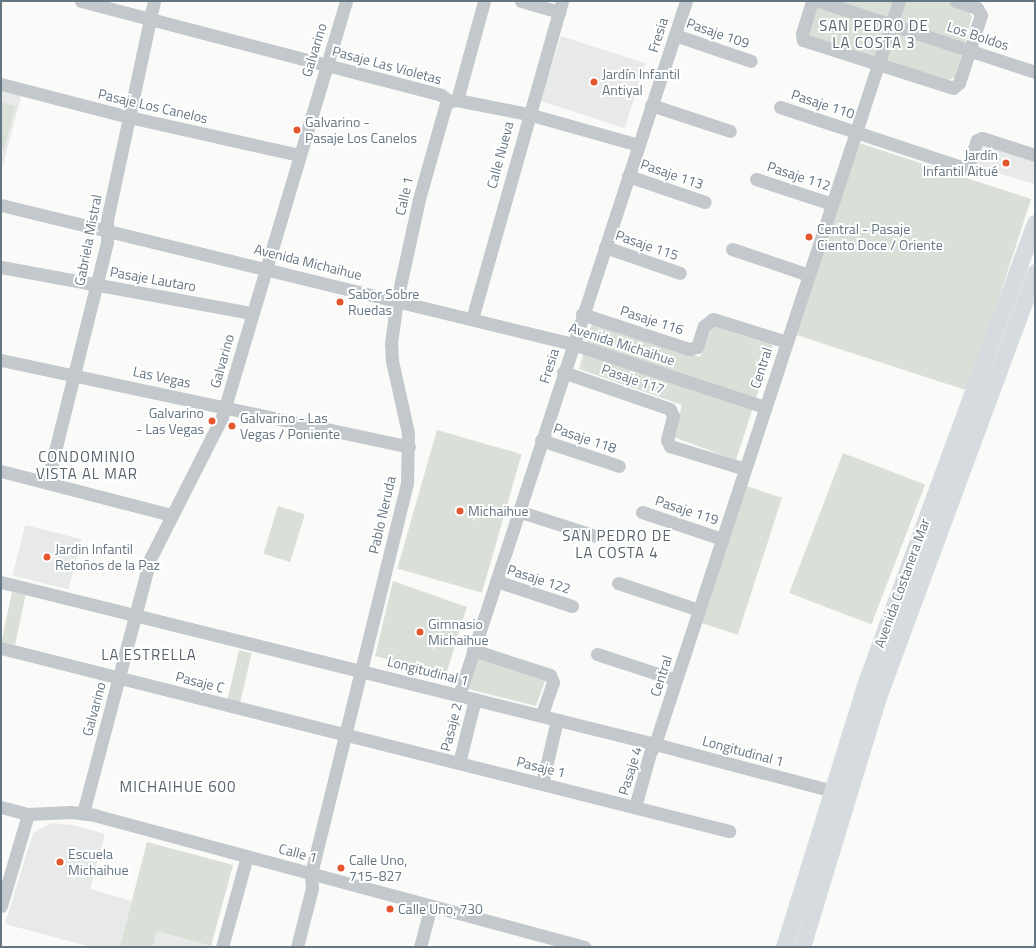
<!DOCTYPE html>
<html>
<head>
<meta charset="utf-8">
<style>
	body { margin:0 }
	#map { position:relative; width:1036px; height:948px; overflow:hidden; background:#fafaf8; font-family:"Titillium Web",sans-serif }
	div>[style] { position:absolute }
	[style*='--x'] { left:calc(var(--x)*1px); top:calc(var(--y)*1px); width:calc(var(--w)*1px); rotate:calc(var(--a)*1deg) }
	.built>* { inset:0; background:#e8e9e9; transform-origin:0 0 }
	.green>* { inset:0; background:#dadfd7; transform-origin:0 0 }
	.minor>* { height:13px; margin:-6.5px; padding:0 6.5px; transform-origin:6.5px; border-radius:6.5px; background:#c3c8cc }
	.major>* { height:17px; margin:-8.5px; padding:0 8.5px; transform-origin:8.5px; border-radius:8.5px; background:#d6dbdf }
	.dots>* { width:11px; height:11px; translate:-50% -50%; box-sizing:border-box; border:2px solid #fff; border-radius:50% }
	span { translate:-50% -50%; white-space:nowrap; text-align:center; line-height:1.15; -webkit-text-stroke:4px #fff; paint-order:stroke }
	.street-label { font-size:14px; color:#657683 }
	.poi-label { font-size:14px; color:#657683 }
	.left { translate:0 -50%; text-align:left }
	.right { translate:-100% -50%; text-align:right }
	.neighbourhood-label { font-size:15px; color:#57646e; letter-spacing:1px }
	.frame { position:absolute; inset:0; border:2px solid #657683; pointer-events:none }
</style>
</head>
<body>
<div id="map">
	<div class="built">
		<div style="left:561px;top:36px;width:89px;height:68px;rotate:18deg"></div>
		<div style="clip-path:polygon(1px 88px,22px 93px,1px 172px)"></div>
		<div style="clip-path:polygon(983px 143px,1035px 159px,1035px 184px,976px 167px)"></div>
		<div style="left:25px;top:525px;width:58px;height:52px;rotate:14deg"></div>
		<div style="clip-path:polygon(51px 823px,72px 825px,105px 834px,90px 889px,132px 901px,120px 947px,91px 947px,5px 924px,33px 833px)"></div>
		<div style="clip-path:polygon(157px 931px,211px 946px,153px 947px)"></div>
	</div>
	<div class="green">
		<div style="clip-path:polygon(818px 1px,942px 1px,968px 9px,972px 17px,955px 77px,946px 81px,811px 40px,807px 34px)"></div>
		<div style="clip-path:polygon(1px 102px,15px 106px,4px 150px,1px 150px)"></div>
		<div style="left:859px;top:143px;width:181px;height:202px;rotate:18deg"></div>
		<div style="clip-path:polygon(592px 323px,700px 357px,712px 326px,773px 345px,736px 460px,673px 437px,682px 405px,579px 369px)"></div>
		<div style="left:437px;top:430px;width:88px;height:144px;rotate:16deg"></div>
		<div style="left:843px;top:453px;width:88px;height:150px;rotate:21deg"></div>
		<div style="left:746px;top:486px;width:38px;height:144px;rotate:18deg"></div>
		<div style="left:278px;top:506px;width:28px;height:50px;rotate:17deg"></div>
		<div style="clip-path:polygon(393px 581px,467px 607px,447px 671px,441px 674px,375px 656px)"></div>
		<div style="left:12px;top:592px;width:14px;height:51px;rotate:12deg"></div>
		<div style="left:239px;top:650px;width:13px;height:51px;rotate:13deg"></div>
		<div style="clip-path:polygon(479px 655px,546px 678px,536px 706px,468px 689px)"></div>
		<div style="clip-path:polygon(147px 842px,233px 865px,211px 946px,157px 931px,153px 947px,120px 947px)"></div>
	</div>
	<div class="minor">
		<div style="--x:81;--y:1;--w:372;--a:14.6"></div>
		<div style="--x:441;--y:95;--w:10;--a:37"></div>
		<div style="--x:449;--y:101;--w:8;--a:-7"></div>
		<div style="--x:457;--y:100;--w:72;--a:11.2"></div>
		<div style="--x:528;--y:114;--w:114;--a:15.7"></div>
		<div style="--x:521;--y:1;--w:40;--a:16"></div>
		<div style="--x:812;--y:1;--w:34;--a:107"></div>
		<div style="--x:802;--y:34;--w:6;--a:81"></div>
		<div style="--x:803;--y:40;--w:157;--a:17.7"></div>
		<div style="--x:953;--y:88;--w:8;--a:-40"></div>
		<div style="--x:959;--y:83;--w:71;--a:-72.1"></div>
		<div style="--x:981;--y:15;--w:8;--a:-120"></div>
		<div style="--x:977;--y:8;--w:23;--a:-162"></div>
		<div style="--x:819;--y:1;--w:227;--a:18.2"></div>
		<div style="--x:675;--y:35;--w:80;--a:18.9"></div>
		<div style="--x:1;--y:84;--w:132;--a:14.5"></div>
		<div style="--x:129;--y:117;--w:174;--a:12.6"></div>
		<div style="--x:457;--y:100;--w:103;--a:-74.7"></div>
		<div style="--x:651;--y:105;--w:83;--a:18.2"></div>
		<div style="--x:780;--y:107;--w:194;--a:18.3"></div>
		<div style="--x:964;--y:168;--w:6;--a:-39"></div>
		<div style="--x:969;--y:164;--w:25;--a:-72"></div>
		<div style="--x:977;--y:140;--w:5;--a:-22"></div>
		<div style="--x:982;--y:138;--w:56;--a:17.8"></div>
		<div style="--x:628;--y:176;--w:81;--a:18.7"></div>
		<div style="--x:756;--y:179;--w:80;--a:18.2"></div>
		<div style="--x:1;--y:205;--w:589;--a:13.66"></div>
		<div style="--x:573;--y:344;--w:202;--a:18.2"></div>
		<div style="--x:605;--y:247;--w:79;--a:19.1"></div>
		<div style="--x:732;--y:249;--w:81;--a:18.7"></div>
		<div style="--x:1;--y:267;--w:255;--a:10.4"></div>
		<div style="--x:582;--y:314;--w:113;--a:18.1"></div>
		<div style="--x:689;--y:349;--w:8;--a:-14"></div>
		<div style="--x:697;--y:347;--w:22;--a:-72"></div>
		<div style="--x:704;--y:326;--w:11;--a:-38"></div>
		<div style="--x:713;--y:319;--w:77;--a:17.3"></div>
		<div style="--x:472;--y:319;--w:330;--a:-74.2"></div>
		<div style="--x:1;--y:360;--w:417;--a:12"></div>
		<div style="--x:563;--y:372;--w:113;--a:19.1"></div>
		<div style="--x:670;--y:409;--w:8;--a:67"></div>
		<div style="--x:673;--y:416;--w:25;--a:104"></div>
		<div style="--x:667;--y:440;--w:7;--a:63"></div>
		<div style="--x:670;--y:446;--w:78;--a:17"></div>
		<div style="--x:541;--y:440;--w:82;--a:18.4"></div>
		<div style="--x:1;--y:471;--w:176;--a:14.5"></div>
		<div style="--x:47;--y:483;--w:248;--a:-76"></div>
		<div style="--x:107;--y:242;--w:22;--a:-90"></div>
		<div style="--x:107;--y:220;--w:224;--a:-77.9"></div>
		<div style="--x:518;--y:511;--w:82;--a:17.8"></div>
		<div style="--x:642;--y:512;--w:84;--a:18.6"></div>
		<div style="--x:496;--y:581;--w:80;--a:18.2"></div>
		<div style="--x:1;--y:582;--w:674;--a:13.91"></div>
		<div style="--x:655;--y:744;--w:192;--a:14.8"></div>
		<div style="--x:618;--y:583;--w:85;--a:18.4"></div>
		<div style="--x:1;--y:648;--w:751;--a:14.11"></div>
		<div style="--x:473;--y:650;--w:81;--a:18"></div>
		<div style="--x:550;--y:675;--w:8;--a:67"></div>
		<div style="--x:553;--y:682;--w:36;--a:109"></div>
		<div style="--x:597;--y:654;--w:83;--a:18.2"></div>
		<div style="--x:459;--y:695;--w:730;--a:-71.89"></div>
		<div style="--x:459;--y:763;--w:66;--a:-76"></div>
		<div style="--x:542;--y:784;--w:66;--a:-76.8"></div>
		<div style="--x:1;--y:807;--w:28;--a:15"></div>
		<div style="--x:28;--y:814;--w:43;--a:-2.7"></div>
		<div style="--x:71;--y:812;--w:23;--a:7"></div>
		<div style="--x:94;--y:815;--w:508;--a:15.05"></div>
		<div style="--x:635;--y:807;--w:56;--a:-74.5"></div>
		<div style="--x:650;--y:753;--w:10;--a:-61"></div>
		<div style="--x:655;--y:744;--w:782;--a:-71.82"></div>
		<div style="--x:83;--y:813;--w:263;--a:-75.2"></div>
		<div style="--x:150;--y:559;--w:159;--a:-63.1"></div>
		<div style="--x:222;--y:417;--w:434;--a:-73.4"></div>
		<div style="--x:1;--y:906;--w:96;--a:-73.6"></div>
		<div style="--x:222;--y:947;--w:94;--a:-74.6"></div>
		<div style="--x:297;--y:947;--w:61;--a:-75.7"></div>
		<div style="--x:312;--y:888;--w:14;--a:-94"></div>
		<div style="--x:311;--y:874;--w:403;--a:-76.2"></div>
		<div style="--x:407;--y:483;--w:50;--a:-88.9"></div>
		<div style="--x:408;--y:433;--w:74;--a:-102.5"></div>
		<div style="--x:392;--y:361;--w:18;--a:-93"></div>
		<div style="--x:391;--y:343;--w:43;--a:-82.1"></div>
		<div style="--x:397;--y:300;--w:103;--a:-77.7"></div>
		<div style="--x:419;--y:199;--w:96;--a:-74.2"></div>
		<div style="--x:445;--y:107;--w:7;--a:-56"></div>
		<div style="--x:420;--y:947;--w:42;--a:-75"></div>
	</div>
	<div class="major">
		<div style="--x:784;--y:947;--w:277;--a:-72.8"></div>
		<div style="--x:866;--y:682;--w:489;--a:-69.8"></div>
		<div style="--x:802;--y:947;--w:261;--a:-73.1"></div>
		<div style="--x:878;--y:697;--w:453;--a:-69.7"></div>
	</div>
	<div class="dots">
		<div style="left:594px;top:82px;background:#e4572e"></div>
		<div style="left:297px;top:130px;background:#e4572e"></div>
		<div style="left:1006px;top:163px;background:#e4572e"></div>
		<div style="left:809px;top:237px;background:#e4572e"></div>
		<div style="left:340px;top:302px;background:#e4572e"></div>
		<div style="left:212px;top:421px;background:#e4572e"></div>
		<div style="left:232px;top:426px;background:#e4572e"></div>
		<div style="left:460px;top:511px;background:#e4572e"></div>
		<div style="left:47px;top:557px;background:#e4572e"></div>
		<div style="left:420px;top:632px;background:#e4572e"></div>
		<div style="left:60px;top:862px;background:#e4572e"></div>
		<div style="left:341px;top:868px;background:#e4572e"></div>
		<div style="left:390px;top:909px;background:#e4572e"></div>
	</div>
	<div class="street-label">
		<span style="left:718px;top:33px;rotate:19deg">Pasaje 109</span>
		<span style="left:658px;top:35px;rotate:-72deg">Fresia</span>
		<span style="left:978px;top:36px;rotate:18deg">Los Boldos</span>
		<span style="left:314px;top:50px;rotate:-73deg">Galvarino</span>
		<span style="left:387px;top:65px;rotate:15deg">Pasaje Las Violetas</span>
		<span style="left:823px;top:104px;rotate:18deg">Pasaje 110</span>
		<span style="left:153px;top:106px;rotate:13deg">Pasaje Los Canelos</span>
		<span style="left:500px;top:155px;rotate:-75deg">Calle Nueva</span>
		<span style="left:672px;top:174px;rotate:19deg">Pasaje 113</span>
		<span style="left:799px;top:176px;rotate:18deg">Pasaje 112</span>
		<span style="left:404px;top:196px;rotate:-77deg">Calle 1</span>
		<span style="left:88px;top:240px;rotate:-79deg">Gabriela Mistral</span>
		<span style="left:647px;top:245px;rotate:19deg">Pasaje 115</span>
		<span style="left:308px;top:262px;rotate:14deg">Avenida Michaihue</span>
		<span style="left:153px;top:279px;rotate:10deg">Pasaje Lautaro</span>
		<span style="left:652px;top:320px;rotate:18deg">Pasaje 116</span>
		<span style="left:622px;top:344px;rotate:18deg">Avenida Michaihue</span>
		<span style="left:222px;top:361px;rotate:-74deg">Galvarino</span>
		<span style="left:549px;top:366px;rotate:-72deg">Fresia</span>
		<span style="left:761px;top:368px;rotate:-72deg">Central</span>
		<span style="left:162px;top:377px;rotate:12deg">Las Vegas</span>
		<span style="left:633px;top:379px;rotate:19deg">Pasaje 117</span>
		<span style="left:585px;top:438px;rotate:19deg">Pasaje 118</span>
		<span style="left:687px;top:510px;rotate:18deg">Pasaje 119</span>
		<span style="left:382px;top:515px;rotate:-77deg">Pablo Neruda</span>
		<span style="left:539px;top:579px;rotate:18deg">Pasaje 122</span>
		<span style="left:902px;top:583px;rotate:-70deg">Avenida Costanera Mar</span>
		<span style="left:428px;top:671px;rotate:14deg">Longitudinal 1</span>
		<span style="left:661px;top:676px;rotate:-72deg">Central</span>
		<span style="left:200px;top:682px;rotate:14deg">Pasaje C</span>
		<span style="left:94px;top:709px;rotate:-75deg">Galvarino</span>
		<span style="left:451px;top:727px;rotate:-76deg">Pasaje 2</span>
		<span style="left:743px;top:751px;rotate:15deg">Longitudinal 1</span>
		<span style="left:541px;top:767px;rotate:14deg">Pasaje 1</span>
		<span style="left:630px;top:771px;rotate:-73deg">Pasaje 4</span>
		<span style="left:298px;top:853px;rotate:15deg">Calle 1</span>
	</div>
	<div class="poi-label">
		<span class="left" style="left:602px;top:82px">Jardín Infantil<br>Antiyal</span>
		<span class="left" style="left:305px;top:130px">Galvarino -<br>Pasaje Los Canelos</span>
		<span class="right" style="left:998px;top:163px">Jardín<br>Infantil Aitué</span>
		<span class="left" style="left:817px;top:237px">Central - Pasaje<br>Ciento Doce / Oriente</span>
		<span class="left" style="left:348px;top:302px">Sabor Sobre<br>Ruedas</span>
		<span class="right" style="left:204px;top:421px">Galvarino<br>- Las Vegas</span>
		<span class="left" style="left:240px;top:426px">Galvarino - Las<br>Vegas / Poniente</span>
		<span class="left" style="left:468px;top:511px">Michaihue</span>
		<span class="left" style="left:55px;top:557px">Jardin Infantil<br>Retoños de la Paz</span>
		<span class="left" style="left:428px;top:632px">Gimnasio<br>Michaihue</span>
		<span class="left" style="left:68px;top:862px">Escuela<br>Michaihue</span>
		<span class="left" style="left:349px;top:868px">Calle Uno,<br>715-827</span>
		<span class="left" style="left:398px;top:909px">Calle Uno, 730</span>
	</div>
	<div class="neighbourhood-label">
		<span style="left:874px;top:34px">SAN PEDRO DE<br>LA COSTA 3</span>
		<span style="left:87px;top:465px">CONDOMINIO<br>VISTA AL MAR</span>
		<span style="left:617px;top:544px">SAN PEDRO DE<br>LA COSTA 4</span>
		<span style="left:149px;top:655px">LA ESTRELLA</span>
		<span style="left:178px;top:787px">MICHAIHUE 600</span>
	</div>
	<div class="frame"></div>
</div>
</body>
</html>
